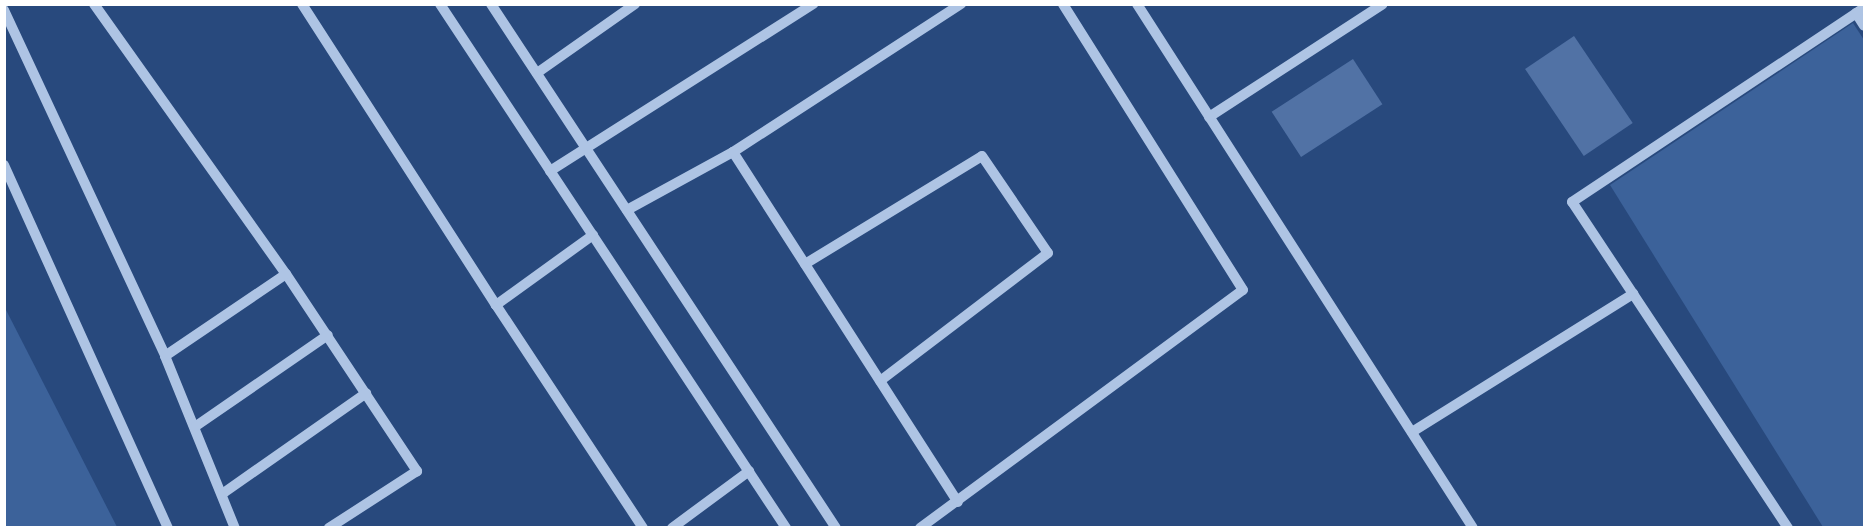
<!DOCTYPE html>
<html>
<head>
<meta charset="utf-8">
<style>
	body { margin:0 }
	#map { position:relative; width:1869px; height:532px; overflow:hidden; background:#28497d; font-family:"IBM Plex Sans",sans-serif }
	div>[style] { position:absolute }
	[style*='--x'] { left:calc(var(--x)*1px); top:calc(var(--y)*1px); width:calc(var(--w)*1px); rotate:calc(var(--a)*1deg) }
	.green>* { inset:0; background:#3c629a }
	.building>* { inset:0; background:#5172a5; transform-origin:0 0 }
	.minor>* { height:10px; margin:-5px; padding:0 5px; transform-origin:5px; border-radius:5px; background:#aec4e4 }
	span { translate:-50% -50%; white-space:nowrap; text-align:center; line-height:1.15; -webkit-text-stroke:4.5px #28497d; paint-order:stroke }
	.frame { position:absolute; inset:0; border:6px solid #fff; pointer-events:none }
</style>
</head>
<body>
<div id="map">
	<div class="green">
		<div style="clip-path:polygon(1853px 23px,1864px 40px,1864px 527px,1823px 527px,1610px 185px)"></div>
		<div style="clip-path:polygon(4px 308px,5px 308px,117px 527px,5px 527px)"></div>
	</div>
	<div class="building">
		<div style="left:1574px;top:36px;width:105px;height:59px;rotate:56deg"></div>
		<div style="left:1353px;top:59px;width:54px;height:97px;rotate:57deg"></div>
	</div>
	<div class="minor">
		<div style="--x:94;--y:4;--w:331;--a:54.6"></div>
		<div style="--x:286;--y:274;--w:237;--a:56.4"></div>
		<div style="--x:417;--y:471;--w:105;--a:147.1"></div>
		<div style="--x:302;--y:4;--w:358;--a:57.2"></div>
		<div style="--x:440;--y:4;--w:628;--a:56.56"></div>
		<div style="--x:491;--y:4;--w:627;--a:56.64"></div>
		<div style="--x:1137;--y:4;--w:622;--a:57.33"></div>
		<div style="--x:4;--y:10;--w:382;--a:65"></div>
		<div style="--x:165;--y:356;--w:186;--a:67.9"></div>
		<div style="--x:1856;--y:13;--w:15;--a:58"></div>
		<div style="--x:537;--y:73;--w:120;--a:-35.1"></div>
		<div style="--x:1209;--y:117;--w:207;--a:-33"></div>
		<div style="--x:733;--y:152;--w:416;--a:57.3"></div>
		<div style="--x:4;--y:165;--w:398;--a:65.7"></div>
		<div style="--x:550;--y:171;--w:312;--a:-32.4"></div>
		<div style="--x:627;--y:210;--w:121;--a:-28.7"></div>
		<div style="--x:733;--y:152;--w:272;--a:-33"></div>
		<div style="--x:593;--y:235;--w:120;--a:144.2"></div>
		<div style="--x:496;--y:305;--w:267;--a:56.6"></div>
		<div style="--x:805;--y:264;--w:207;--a:-31.4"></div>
		<div style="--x:982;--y:156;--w:117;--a:55.8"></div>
		<div style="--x:1048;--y:253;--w:211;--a:142.7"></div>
		<div style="--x:165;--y:356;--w:146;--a:-34.1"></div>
		<div style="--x:196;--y:426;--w:160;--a:-34.6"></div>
		<div style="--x:1412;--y:432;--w:261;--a:-32"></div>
		<div style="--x:222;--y:494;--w:176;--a:-35"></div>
		<div style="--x:672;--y:528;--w:96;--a:-36.5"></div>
		<div style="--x:920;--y:528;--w:401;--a:-36.4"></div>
		<div style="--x:1243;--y:290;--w:338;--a:-122.2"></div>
		<div style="--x:1788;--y:528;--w:391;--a:-123.5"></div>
		<div style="--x:1572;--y:202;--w:351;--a:-33.6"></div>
	</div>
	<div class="frame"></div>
</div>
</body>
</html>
